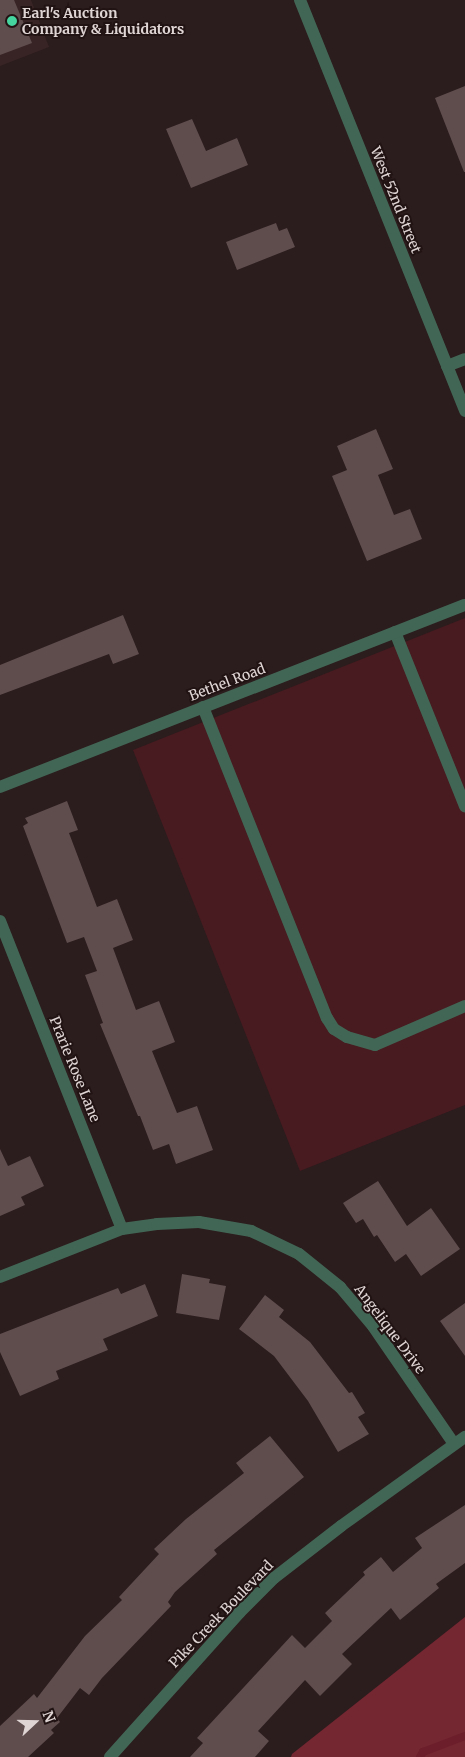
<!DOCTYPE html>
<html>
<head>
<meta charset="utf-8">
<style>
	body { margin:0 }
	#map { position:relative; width:465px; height:1757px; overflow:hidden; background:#2b1c1d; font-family:Merriweather,serif }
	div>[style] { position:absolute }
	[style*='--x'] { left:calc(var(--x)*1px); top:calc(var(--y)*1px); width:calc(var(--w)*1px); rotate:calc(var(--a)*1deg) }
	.built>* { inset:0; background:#392425 }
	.green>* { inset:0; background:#471b20 }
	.forest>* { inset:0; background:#742631 }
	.stream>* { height:8px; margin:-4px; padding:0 4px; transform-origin:4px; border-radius:4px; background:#6c1e2a }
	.building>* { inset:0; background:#5f4d4e }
	.service>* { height:12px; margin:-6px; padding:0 6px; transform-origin:6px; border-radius:6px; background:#426655 }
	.minor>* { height:12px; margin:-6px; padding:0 6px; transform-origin:6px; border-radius:6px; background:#426655 }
	.tertiary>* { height:12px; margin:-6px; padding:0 6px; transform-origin:6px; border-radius:6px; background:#426655 }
	.dots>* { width:14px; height:14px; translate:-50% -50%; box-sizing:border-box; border:2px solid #211313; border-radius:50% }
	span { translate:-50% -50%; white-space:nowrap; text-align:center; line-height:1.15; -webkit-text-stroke:4px #211313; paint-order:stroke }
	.poi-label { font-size:14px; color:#e0d5d5; font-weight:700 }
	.left { translate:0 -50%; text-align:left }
	.street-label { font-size:14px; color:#e0d5d5 }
	.north { position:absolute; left:10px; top:1697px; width:50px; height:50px; -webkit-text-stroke:4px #211313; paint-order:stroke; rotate:69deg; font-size:14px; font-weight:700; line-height:20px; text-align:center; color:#e0d5d5 }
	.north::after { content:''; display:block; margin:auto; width:18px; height:22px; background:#e0d5d5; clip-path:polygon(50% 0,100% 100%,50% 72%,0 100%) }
</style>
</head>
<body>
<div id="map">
	<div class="built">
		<div style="clip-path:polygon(0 0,31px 0,49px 47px,0 66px)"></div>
	</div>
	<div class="green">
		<div style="clip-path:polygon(465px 618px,465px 1105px,300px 1171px,133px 750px)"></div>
	</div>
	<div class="forest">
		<div style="clip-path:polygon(465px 1617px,465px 1757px,291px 1757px,292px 1754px)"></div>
	</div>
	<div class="stream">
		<div style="--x:420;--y:1757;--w:6;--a:-59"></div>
		<div style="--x:423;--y:1752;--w:45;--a:-20.9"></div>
	</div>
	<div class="building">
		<div style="clip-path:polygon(0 0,14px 0,32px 43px,0 55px)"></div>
		<div style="clip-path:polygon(465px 86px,465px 172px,464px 172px,435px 98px)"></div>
		<div style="clip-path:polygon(192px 119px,206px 151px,237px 138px,248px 165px,191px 188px,166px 129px)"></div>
		<div style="clip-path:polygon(276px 223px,279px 231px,287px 228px,295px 247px,237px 270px,226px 242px)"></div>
		<div style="clip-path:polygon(376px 429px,393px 469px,378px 475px,394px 515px,410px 509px,422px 539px,367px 561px,332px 476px,347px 470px,337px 446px)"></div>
		<div style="clip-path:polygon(123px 615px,139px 654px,113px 664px,109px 654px,0 695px,0 665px)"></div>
		<div style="clip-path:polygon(67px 801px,78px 830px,69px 833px,97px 907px,117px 899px,133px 940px,113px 948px,136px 1010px,159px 1001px,175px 1042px,152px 1051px,177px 1113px,197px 1106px,213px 1150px,176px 1164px,169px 1144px,153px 1150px,140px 1116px,138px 1116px,100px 1024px,103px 1023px,85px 975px,97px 971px,84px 937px,67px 943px,23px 826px,28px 823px,25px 818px)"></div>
		<div style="clip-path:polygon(0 1149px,8px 1166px,30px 1156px,44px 1186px,21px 1197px,25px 1205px,0 1216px)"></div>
		<div style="clip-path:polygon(378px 1181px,407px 1226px,431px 1208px,460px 1249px,421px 1276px,406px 1254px,395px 1262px,377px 1235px,374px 1237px,363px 1219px,356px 1223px,343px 1203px)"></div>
		<div style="clip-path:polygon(182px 1274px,210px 1279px,209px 1283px,226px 1286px,219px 1320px,176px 1313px)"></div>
		<div style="clip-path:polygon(145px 1284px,158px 1316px,103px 1339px,108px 1350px,56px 1371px,59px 1379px,20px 1396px,0 1352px,0 1334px,118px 1288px,121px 1294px)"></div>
		<div style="clip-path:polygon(265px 1295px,284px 1310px,279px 1317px,310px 1342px,349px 1393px,352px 1392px,365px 1413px,358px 1417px,369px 1434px,338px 1452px,308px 1401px,274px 1356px,239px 1329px)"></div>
		<div style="clip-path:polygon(465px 1303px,465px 1356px,440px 1321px)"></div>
		<div style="clip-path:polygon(270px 1436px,304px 1477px,214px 1550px,217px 1554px,175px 1592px,168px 1602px,171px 1606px,102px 1678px,89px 1695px,80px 1688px,57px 1718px,60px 1722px,51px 1730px,54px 1733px,28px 1757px,0 1757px,0 1726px,34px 1694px,37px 1698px,85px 1636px,122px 1600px,119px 1597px,159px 1554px,154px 1549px,186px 1519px,244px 1473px,236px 1463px)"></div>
		<div style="clip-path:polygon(465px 1505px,465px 1563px,436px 1584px,439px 1588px,400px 1620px,391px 1608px,342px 1654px,352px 1664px,320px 1696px,305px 1680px,258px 1731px,269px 1741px,255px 1757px,190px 1757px,203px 1743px,197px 1738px,292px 1635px,305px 1648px,332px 1621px,325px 1613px,365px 1575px,363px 1572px,381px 1557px,393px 1572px,422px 1548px,415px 1538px)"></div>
	</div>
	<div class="service">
		<div style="--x:395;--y:632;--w:188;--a:68.1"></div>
		<div style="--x:203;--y:707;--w:335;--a:68.3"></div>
		<div style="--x:327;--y:1018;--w:13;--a:58"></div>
		<div style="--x:334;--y:1029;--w:15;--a:32"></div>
		<div style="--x:347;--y:1037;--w:29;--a:16"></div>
		<div style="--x:375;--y:1045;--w:98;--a:-23.4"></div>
	</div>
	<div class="minor">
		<div style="--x:447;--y:366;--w:19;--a:-21"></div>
		<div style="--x:0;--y:787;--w:499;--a:-21.4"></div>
		<div style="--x:0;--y:921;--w:331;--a:68.4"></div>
		<div style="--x:0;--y:1277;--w:131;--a:-21.5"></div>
		<div style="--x:122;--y:1229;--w:35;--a:-8"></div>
		<div style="--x:157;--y:1224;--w:42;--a:-2.7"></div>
		<div style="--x:199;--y:1222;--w:53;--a:9.8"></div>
		<div style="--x:251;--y:1231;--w:53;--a:25.6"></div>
		<div style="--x:299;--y:1254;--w:53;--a:38.8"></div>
		<div style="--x:340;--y:1287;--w:51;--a:49.8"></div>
		<div style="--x:373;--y:1326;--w:143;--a:55.5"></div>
		<div style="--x:110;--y:1757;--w:193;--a:-48.1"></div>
		<div style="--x:239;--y:1613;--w:49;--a:-45"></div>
		<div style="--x:274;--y:1578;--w:85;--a:-37.8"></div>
		<div style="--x:341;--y:1526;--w:153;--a:-35.7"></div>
	</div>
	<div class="tertiary">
		<div style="--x:300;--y:0;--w:443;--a:68.1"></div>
	</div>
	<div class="dots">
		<div style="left:12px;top:21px;background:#46d49e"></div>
	</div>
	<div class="poi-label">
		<span class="left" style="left:22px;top:21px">Earl's Auction<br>Company &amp; Liquidators</span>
	</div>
	<div class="street-label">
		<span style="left:396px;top:200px;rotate:68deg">West 52nd Street</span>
		<span style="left:227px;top:682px;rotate:-21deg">Bethel Road</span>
		<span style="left:75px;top:1069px;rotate:68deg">Prarie Rose Lane</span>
		<span style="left:390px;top:1329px;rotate:53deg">Angelique Drive</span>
		<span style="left:221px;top:1614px;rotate:-46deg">Pike Creek Boulevard</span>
	</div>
	<div class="north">N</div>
</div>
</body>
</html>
